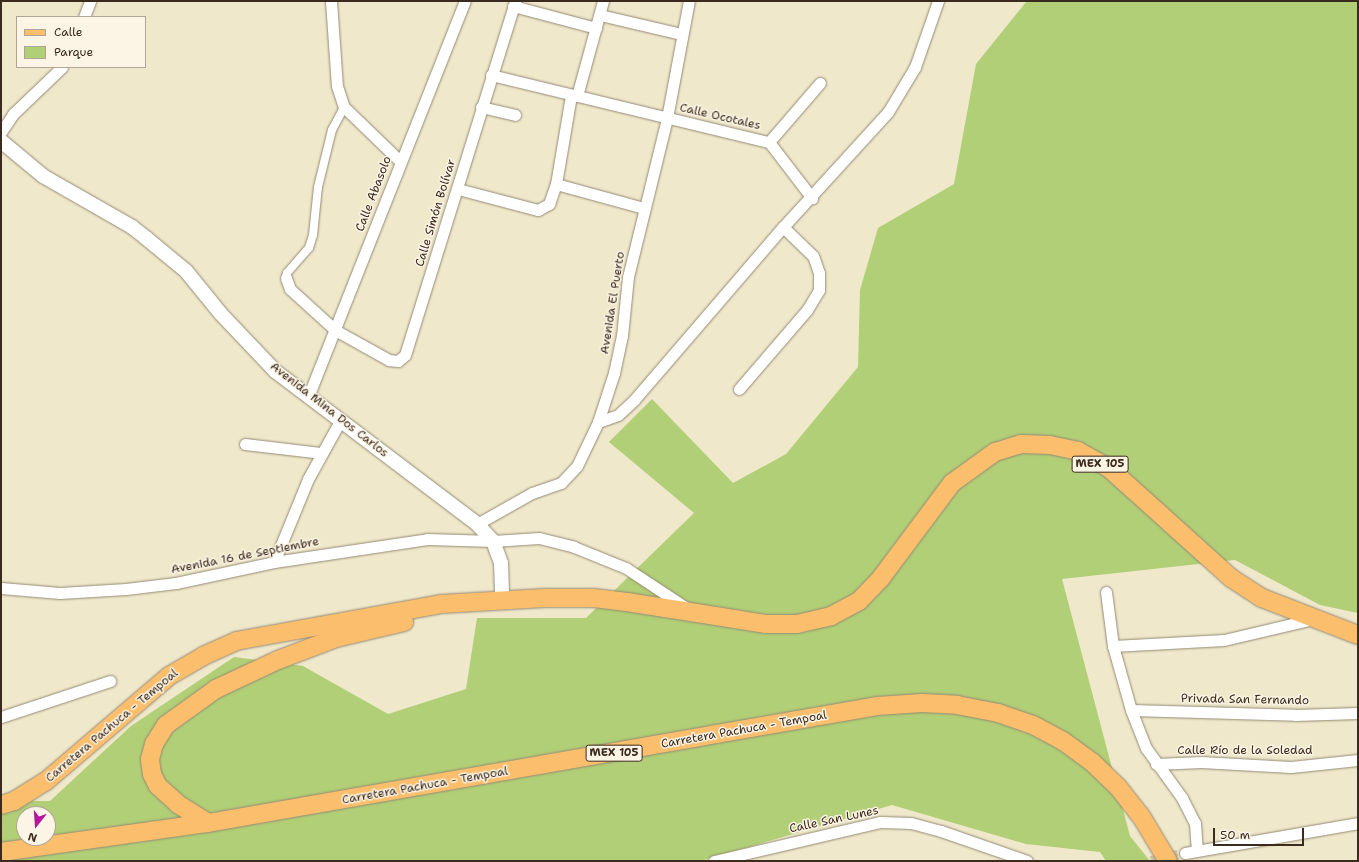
<!DOCTYPE html>
<html>
<head>
<meta charset="utf-8">
<style>
	body { margin:0 }
	#map { position:relative; width:1359px; height:862px; overflow:hidden; background:#efe8cb; font-family:"Shantell Sans",sans-serif }
	div>[style] { position:absolute }
	[style*='--x'] { left:calc(var(--x)*1px); top:calc(var(--y)*1px); width:calc(var(--w)*1px); rotate:calc(var(--a)*1deg) }
	.green>* { inset:0; background:#b1cf76 }
	.minor-tunnel>* { height:11px; margin-top:-5.5px; transform-origin:0; background:repeating-linear-gradient(90deg,#cbc2a8 0 11px,transparent 0 16.5px) }
	.roads { filter:drop-shadow(0 0 1px #958974) drop-shadow(0 0 1px #958974) }
	.pedestrian>* { height:8px; margin:-4px; padding:0 4px; transform-origin:4px; border-radius:4px; background:#fff }
	.minor>* { height:11px; margin:-5.5px; padding:0 5.5px; transform-origin:5.5px; border-radius:5.5px; background:#fff }
	.tertiary>* { height:14px; margin:-7px; padding:0 7px; transform-origin:7px; border-radius:7px; background:#fff }
	.primary>* { height:18px; margin:-9px; padding:0 9px; transform-origin:9px; border-radius:9px; background:#fabe6d }
	span { translate:-50% -50%; white-space:nowrap; text-align:center; line-height:1.15; -webkit-text-stroke:3px #fcf5e5; paint-order:stroke }
	.shield-label span { padding:1px 3px; background:#fcf5e5; border:1px solid; border-radius:3px; -webkit-text-stroke-width:0 }
	.shield-label { font-size:11px; color:#3b2a1e; font-weight:700 }
	.street-label { font-size:12px; color:#3b2a1e }
	.frame { position:absolute; inset:0; border:2px solid #3b2a1e; pointer-events:none }
	.legend { position:absolute; left:16px; top:16px; width:130px; height:52px; box-sizing:border-box; background:#fcf5e5; border:1px solid #afa495; margin:0; padding:5px 7px; list-style:none; font-size:12px; color:#3b2a1e }
	.legend li { display:flex; align-items:center; gap:8px; height:20px }
	.legend b { width:20px; border:1px solid #afa495 }
	.north { position:absolute; left:16px; top:806px; width:40px; height:40px; box-sizing:border-box; background:#fcf5e5; border:1px solid #afa495; border-radius:50%; rotate:197deg; font-size:11px; font-weight:700; line-height:16px; text-align:center; color:#3b2a1e }
	.north::after { content:''; display:block; margin:auto; width:14px; height:18px; background:#b5179e; clip-path:polygon(50% 0,100% 100%,50% 72%,0 100%) }
	.scale { position:absolute; left:1213px; top:828px; width:91px; height:18px; box-sizing:border-box; border:2px solid #3b2a1e; border-top:0; padding-left:5px; font-size:12px; line-height:14px; white-space:nowrap; color:#3b2a1e; -webkit-text-stroke:3px #fcf5e5; paint-order:stroke }
</style>
</head>
<body>
<div id="map">
	<div class="green">
		<div style="clip-path:polygon(evenodd,1027px 1px,1358px 1px,1358px 613px,1320px 605px,1235px 560px,1062px 579px,1130px 836px,1150px 861px,1106px 861px,1100px 852px,1026px 844px,892px 805px,701px 861px,1px 861px,1px 801px,50px 801px,131px 726px,234px 657px,303px 666px,388px 714px,466px 689px,477px 618px,586px 618px,694px 513px,609px 442px,652px 399px,733px 483px,786px 454px,858px 367px,860px 290px,878px 228px,954px 184px,976px 64px,1027px 1px,24px 814px,48px 814px,48px 838px,24px 838px,24px 814px)"></div>
	</div>
	<div class="minor-tunnel">
		<div style="--x:1151;--y:861;--w:35;--a:-13"></div>
	</div>
	<div class="roads">
		<div class="pedestrian">
			<div style="--x:286;--y:278;--w:5;--a:-79"></div>
			<div style="--x:287;--y:273;--w:33;--a:-49"></div>
			<div style="--x:309;--y:248;--w:14;--a:-73"></div>
			<div style="--x:313;--y:235;--w:48;--a:-84.1"></div>
			<div style="--x:318;--y:187;--w:59;--a:-76.2"></div>
			<div style="--x:332;--y:130;--w:26;--a:-62"></div>
		</div>
		<div class="minor">
			<div style="--x:331;--y:1;--w:85;--a:86"></div>
			<div style="--x:337;--y:86;--w:22;--a:72"></div>
			<div style="--x:344;--y:107;--w:78;--a:44"></div>
			<div style="--x:513;--y:6;--w:86;--a:14.8"></div>
			<div style="--x:600;--y:15;--w:83;--a:13.2"></div>
			<div style="--x:84;--y:17;--w:17;--a:-69"></div>
			<div style="--x:491;--y:75;--w:286;--a:13.6"></div>
			<div style="--x:769;--y:142;--w:71;--a:52.5"></div>
			<div style="--x:577;--y:96;--w:98;--a:-74.7"></div>
			<div style="--x:481;--y:107;--w:35;--a:13"></div>
			<div style="--x:1;--y:132;--w:22;--a:-56"></div>
			<div style="--x:13;--y:114;--w:68;--a:-43.8"></div>
			<div style="--x:769;--y:142;--w:78;--a:-49.2"></div>
			<div style="--x:556;--y:184;--w:91;--a:15.3"></div>
			<div style="--x:458;--y:189;--w:83;--a:14.7"></div>
			<div style="--x:538;--y:210;--w:13;--a:-29"></div>
			<div style="--x:549;--y:204;--w:21;--a:-71"></div>
			<div style="--x:556;--y:184;--w:90;--a:-80.4"></div>
			<div style="--x:286;--y:278;--w:12;--a:70"></div>
			<div style="--x:290;--y:289;--w:61;--a:42.3"></div>
			<div style="--x:335;--y:330;--w:62;--a:29.1"></div>
			<div style="--x:389;--y:360;--w:9;--a:6"></div>
			<div style="--x:398;--y:361;--w:9;--a:-41"></div>
			<div style="--x:405;--y:355;--w:371;--a:-72.7"></div>
			<div style="--x:739;--y:389;--w:104;--a:-49.3"></div>
			<div style="--x:807;--y:310;--w:23;--a:-59"></div>
			<div style="--x:819;--y:290;--w:17;--a:-90"></div>
			<div style="--x:819;--y:273;--w:18;--a:-109"></div>
			<div style="--x:813;--y:256;--w:42;--a:-136"></div>
			<div style="--x:308;--y:397;--w:426;--a:-68.4"></div>
			<div style="--x:598;--y:422;--w:21;--a:-19"></div>
			<div style="--x:618;--y:415;--w:22;--a:-43"></div>
			<div style="--x:634;--y:400;--w:228;--a:-49.3"></div>
			<div style="--x:783;--y:227;--w:156;--a:-47.6"></div>
			<div style="--x:888;--y:112;--w:52;--a:-59"></div>
			<div style="--x:915;--y:67;--w:70;--a:-70.8"></div>
			<div style="--x:245;--y:444;--w:78;--a:6.7"></div>
			<div style="--x:477;--y:524;--w:63;--a:-29.4"></div>
			<div style="--x:532;--y:493;--w:31;--a:-19"></div>
			<div style="--x:561;--y:483;--w:23;--a:-47"></div>
			<div style="--x:577;--y:466;--w:49;--a:-64.5"></div>
			<div style="--x:598;--y:422;--w:52;--a:-71.9"></div>
			<div style="--x:614;--y:373;--w:38;--a:-78"></div>
			<div style="--x:622;--y:336;--w:59;--a:-84.2"></div>
			<div style="--x:628;--y:277;--w:164;--a:-76.2"></div>
			<div style="--x:667;--y:118;--w:119;--a:-79.4"></div>
			<div style="--x:274;--y:562;--w:90;--a:-67.7"></div>
			<div style="--x:308;--y:479;--w:66;--a:-61.1"></div>
			<div style="--x:1;--y:588;--w:59;--a:4.8"></div>
			<div style="--x:60;--y:593;--w:66;--a:-3.5"></div>
			<div style="--x:126;--y:589;--w:50;--a:-6.8"></div>
			<div style="--x:176;--y:583;--w:100;--a:-12.1"></div>
			<div style="--x:274;--y:562;--w:155;--a:-8.5"></div>
			<div style="--x:427;--y:539;--w:66;--a:1.7"></div>
			<div style="--x:493;--y:541;--w:46;--a:-3.7"></div>
			<div style="--x:539;--y:538;--w:36;--a:14"></div>
			<div style="--x:574;--y:547;--w:56;--a:22"></div>
			<div style="--x:626;--y:568;--w:74;--a:33.5"></div>
			<div style="--x:1106;--y:592;--w:54;--a:82.6"></div>
			<div style="--x:1113;--y:646;--w:66;--a:74.3"></div>
			<div style="--x:1131;--y:710;--w:41;--a:68.5"></div>
			<div style="--x:1146;--y:748;--w:62;--a:54.2"></div>
			<div style="--x:1182;--y:798;--w:28;--a:63"></div>
			<div style="--x:1195;--y:823;--w:26;--a:86"></div>
			<div style="--x:1113;--y:646;--w:111;--a:-3.1"></div>
			<div style="--x:1224;--y:640;--w:91;--a:-13.3"></div>
			<div style="--x:1131;--y:710;--w:164;--a:1.7"></div>
			<div style="--x:1295;--y:715;--w:63;--a:-1.8"></div>
			<div style="--x:1;--y:717;--w:115;--a:-18.3"></div>
			<div style="--x:1156;--y:764;--w:45;--a:-2.5"></div>
			<div style="--x:1201;--y:762;--w:90;--a:3.2"></div>
			<div style="--x:1291;--y:767;--w:67;--a:-6"></div>
			<div style="--x:1185;--y:853;--w:176;--a:-9.8"></div>
			<div style="--x:714;--y:861;--w:171;--a:-13.2"></div>
			<div style="--x:880;--y:822;--w:31;--a:2"></div>
			<div style="--x:911;--y:823;--w:31;--a:15"></div>
			<div style="--x:941;--y:831;--w:91;--a:19.2"></div>
		</div>
		<div class="tertiary">
			<div style="--x:1;--y:141;--w:55;--a:39.8"></div>
			<div style="--x:43;--y:176;--w:103;--a:29.8"></div>
			<div style="--x:132;--y:227;--w:18;--a:38"></div>
			<div style="--x:146;--y:238;--w:52;--a:39.5"></div>
			<div style="--x:186;--y:271;--w:55;--a:50.9"></div>
			<div style="--x:221;--y:314;--w:79;--a:46.5"></div>
			<div style="--x:275;--y:371;--w:253;--a:37.1"></div>
			<div style="--x:477;--y:524;--w:23;--a:47"></div>
			<div style="--x:493;--y:541;--w:23;--a:70"></div>
			<div style="--x:501;--y:563;--w:37;--a:88"></div>
		</div>
		<div class="primary">
			<div style="--x:1;--y:805;--w:14;--a:-17"></div>
			<div style="--x:14;--y:801;--w:36;--a:-32"></div>
			<div style="--x:45;--y:782;--w:163;--a:-40.5"></div>
			<div style="--x:169;--y:676;--w:39;--a:-30"></div>
			<div style="--x:203;--y:656;--w:36;--a:-24"></div>
			<div style="--x:236;--y:641;--w:208;--a:-10.2"></div>
			<div style="--x:441;--y:604;--w:104;--a:-3.3"></div>
			<div style="--x:545;--y:598;--w:49;--a:0"></div>
			<div style="--x:594;--y:598;--w:33;--a:7"></div>
			<div style="--x:627;--y:602;--w:141;--a:9"></div>
			<div style="--x:766;--y:624;--w:31;--a:0"></div>
			<div style="--x:797;--y:624;--w:35;--a:-13"></div>
			<div style="--x:831;--y:616;--w:32;--a:-28"></div>
			<div style="--x:859;--y:601;--w:32;--a:-46"></div>
			<div style="--x:881;--y:578;--w:119;--a:-53.2"></div>
			<div style="--x:952;--y:483;--w:53;--a:-35.8"></div>
			<div style="--x:995;--y:452;--w:27;--a:-17"></div>
			<div style="--x:1021;--y:444;--w:29;--a:2"></div>
			<div style="--x:1050;--y:445;--w:29;--a:12"></div>
			<div style="--x:1078;--y:451;--w:37;--a:29"></div>
			<div style="--x:1110;--y:469;--w:163;--a:42"></div>
			<div style="--x:1231;--y:578;--w:37;--a:33"></div>
			<div style="--x:1262;--y:598;--w:103;--a:21.1"></div>
			<div style="--x:208;--y:823;--w:36;--a:-148"></div>
			<div style="--x:178;--y:804;--w:27;--a:-138"></div>
			<div style="--x:158;--y:786;--w:13;--a:-117"></div>
			<div style="--x:152;--y:774;--w:15;--a:-98"></div>
			<div style="--x:150;--y:759;--w:16;--a:-75"></div>
			<div style="--x:154;--y:744;--w:22;--a:-58"></div>
			<div style="--x:166;--y:725;--w:62;--a:-35.8"></div>
			<div style="--x:216;--y:689;--w:68;--a:-25.1"></div>
			<div style="--x:278;--y:660;--w:62;--a:-20.8"></div>
			<div style="--x:336;--y:638;--w:70;--a:-13.2"></div>
			<div style="--x:1;--y:852;--w:209;--a:-8"></div>
			<div style="--x:208;--y:823;--w:679;--a:-9.92"></div>
			<div style="--x:877;--y:706;--w:45;--a:-3.8"></div>
			<div style="--x:922;--y:703;--w:35;--a:3"></div>
			<div style="--x:957;--y:705;--w:42;--a:11"></div>
			<div style="--x:998;--y:713;--w:37;--a:19"></div>
			<div style="--x:1033;--y:725;--w:34;--a:28"></div>
			<div style="--x:1063;--y:741;--w:36;--a:36"></div>
			<div style="--x:1092;--y:762;--w:36;--a:44"></div>
			<div style="--x:1118;--y:787;--w:37;--a:52"></div>
			<div style="--x:1141;--y:816;--w:52;--a:59"></div>
		</div>
	</div>
	<div class="shield-label">
		<span style="left:1100px;top:464px">MEX 105</span>
		<span style="left:614px;top:753px">MEX 105</span>
	</div>
	<div class="street-label">
		<span style="left:720px;top:117px;rotate:13deg">Calle Ocotales</span>
		<span style="left:374px;top:194px;rotate:-69deg">Calle Abasolo</span>
		<span style="left:436px;top:213px;rotate:-73deg">Calle Simón Bolívar</span>
		<span style="left:613px;top:303px;rotate:-81deg">Avenida El Puerto</span>
		<span style="left:329px;top:410px;rotate:38deg">Avenida Mina Dos Carlos</span>
		<span style="left:245px;top:556px;rotate:-11deg">Avenida 16 de Septiembre</span>
		<span style="left:1245px;top:700px;rotate:1deg">Privada San Fernando</span>
		<span style="left:112px;top:726px;rotate:-40deg">Carretera Pachuca - Tempoal</span>
		<span style="left:744px;top:730px;rotate:-10deg">Carretera Pachuca - Tempoal</span>
		<span style="left:1245px;top:751px">Calle Río de la Soledad</span>
		<span style="left:425px;top:786px;rotate:-10deg">Carretera Pachuca - Tempoal</span>
		<span style="left:834px;top:820px;rotate:-12deg">Calle San Lunes</span>
	</div>
	<div class="frame"></div>
	<ul class="legend">
	<li><b style="height:5px;background:#fabe6d"></b>Calle</li>
	<li><b style="height:11px;background:#b1cf76"></b>Parque</li>
	</ul>
	<div class="north">N</div>
	<div class="scale">50 m</div>
</div>
</body>
</html>
